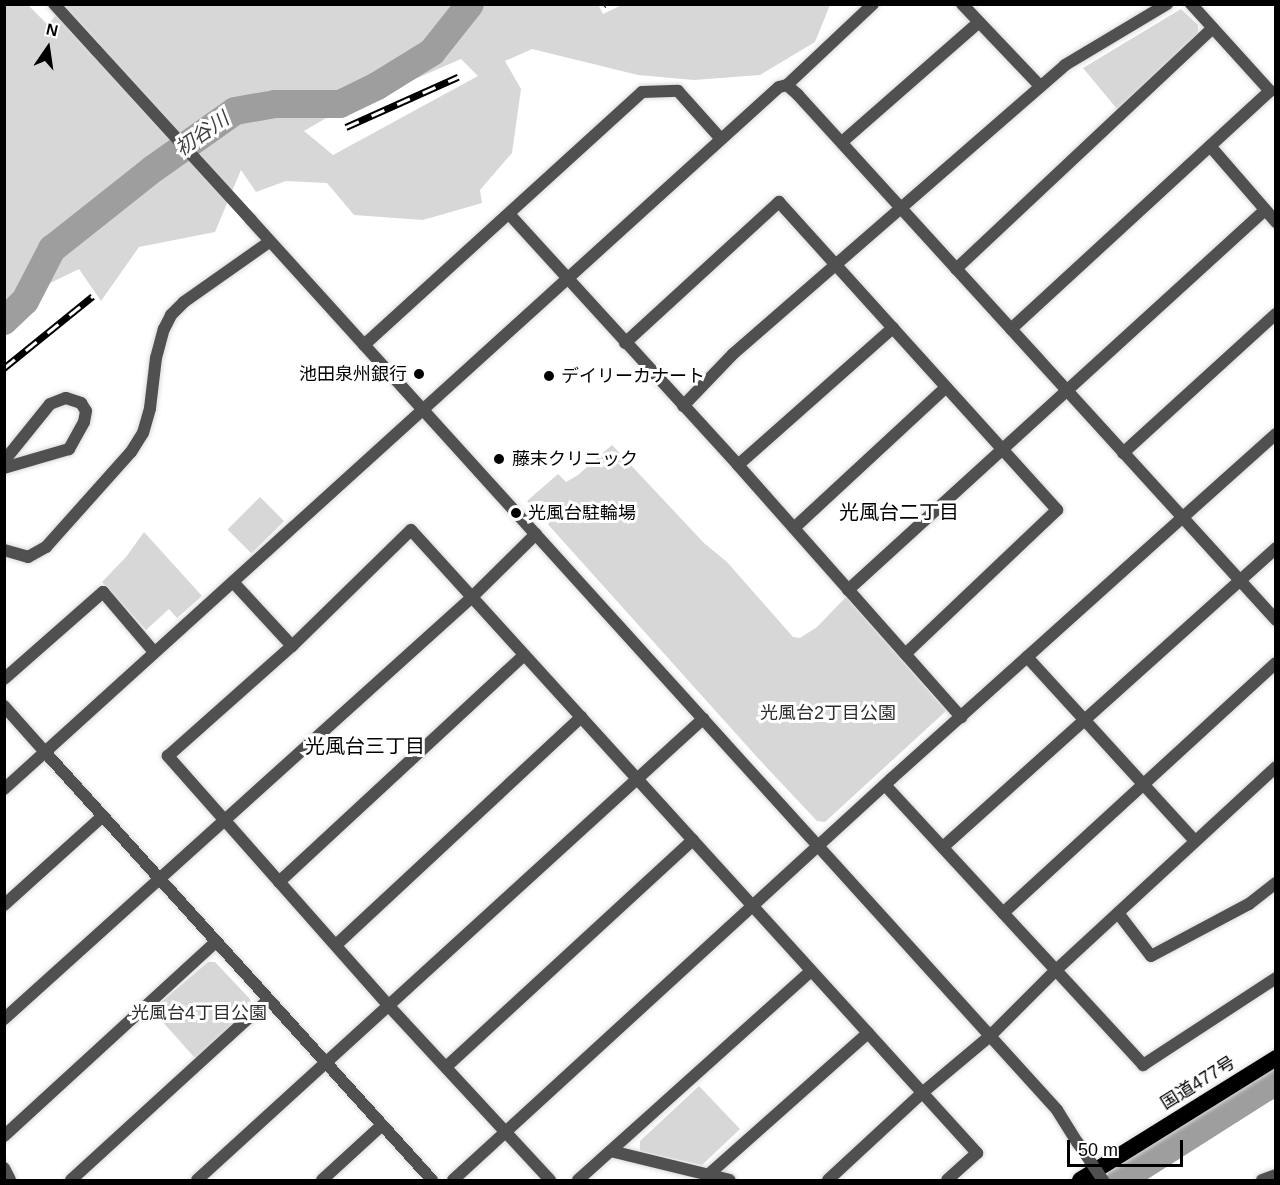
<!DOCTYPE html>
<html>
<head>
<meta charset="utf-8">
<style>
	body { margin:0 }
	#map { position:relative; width:1280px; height:1185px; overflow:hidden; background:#fff; font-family:Helvetica,"Noto Sans JP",sans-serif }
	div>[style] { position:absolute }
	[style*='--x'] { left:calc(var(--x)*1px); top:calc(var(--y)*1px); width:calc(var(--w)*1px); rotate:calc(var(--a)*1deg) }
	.green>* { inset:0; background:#d7d7d7; transform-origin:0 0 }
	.river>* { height:28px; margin:-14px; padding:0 14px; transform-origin:14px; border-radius:14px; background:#9e9e9e }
	.roads { filter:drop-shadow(0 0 2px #dbdbdb) drop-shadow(0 0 2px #dbdbdb) }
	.minor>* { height:12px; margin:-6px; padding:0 6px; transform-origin:6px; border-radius:6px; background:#505050 }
	.tertiary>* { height:12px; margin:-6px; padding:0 6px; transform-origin:6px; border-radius:6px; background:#505050 }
	.trunk>* { height:16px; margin:-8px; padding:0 8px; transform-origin:8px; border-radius:8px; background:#000 }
	.rail>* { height:7px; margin-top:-3.5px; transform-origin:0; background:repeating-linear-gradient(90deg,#fff 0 14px,#000 0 28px); box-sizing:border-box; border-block:2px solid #000 }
	.tertiary-bridge>* { height:12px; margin:-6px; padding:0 6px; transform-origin:6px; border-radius:6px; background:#505050 }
	.dots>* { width:16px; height:16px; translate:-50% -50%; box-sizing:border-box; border:3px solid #fff; border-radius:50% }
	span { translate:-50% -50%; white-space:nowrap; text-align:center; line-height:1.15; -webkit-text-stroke:6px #fff; paint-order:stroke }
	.poi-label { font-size:18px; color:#000 }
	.right { translate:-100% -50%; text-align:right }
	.left { translate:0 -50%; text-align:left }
	.park-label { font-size:18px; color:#2e2e2e }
	.street-label { font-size:18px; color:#000 }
	.water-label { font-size:20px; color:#3f3f3f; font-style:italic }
	.neighbourhood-label { font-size:20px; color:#000 }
	.frame { position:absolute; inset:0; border:6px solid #000; pointer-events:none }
	.north { position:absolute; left:18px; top:18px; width:60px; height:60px; -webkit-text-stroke:4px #fff; paint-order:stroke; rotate:13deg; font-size:16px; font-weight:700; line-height:24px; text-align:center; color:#000 }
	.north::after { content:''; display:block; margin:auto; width:21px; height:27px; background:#000; clip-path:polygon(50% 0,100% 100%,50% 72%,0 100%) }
	.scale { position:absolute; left:1067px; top:1140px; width:116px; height:27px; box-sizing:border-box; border:3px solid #000; border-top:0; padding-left:8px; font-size:18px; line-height:21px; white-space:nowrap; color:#000; -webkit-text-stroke:4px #fff; paint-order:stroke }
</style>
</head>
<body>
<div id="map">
	<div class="green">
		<div style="clip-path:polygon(evenodd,65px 4px,598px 4px,603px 14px,624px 4px,830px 5px,815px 42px,760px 75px,694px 80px,638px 75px,532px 49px,505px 61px,521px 89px,512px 153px,480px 190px,482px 203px,423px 220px,354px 215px,327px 183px,286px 181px,256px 192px,241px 170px,215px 232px,139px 247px,101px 301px,79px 269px,5px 305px,5px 5px,28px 5px,48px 25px,65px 4px,461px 59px,478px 76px,333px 155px,304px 131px,328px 117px,461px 59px)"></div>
		<div style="clip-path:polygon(1181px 9px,1198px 25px,1198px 33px,1117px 109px,1083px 68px)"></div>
		<div style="clip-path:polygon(612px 445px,704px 543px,727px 562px,793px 637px,800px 638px,817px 627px,846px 597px,946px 711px,825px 822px,817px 821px,756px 756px,527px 501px,558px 474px,566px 482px,578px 475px)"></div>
		<div style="left:260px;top:497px;width:34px;height:46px;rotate:45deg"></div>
		<div style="clip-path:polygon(144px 532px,202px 596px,177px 618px,169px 609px,146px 630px,102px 582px,126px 557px)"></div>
		<div style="clip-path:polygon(208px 962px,215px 962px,250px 999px,252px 1007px,200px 1057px,194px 1057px,152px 1010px)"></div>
		<div style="clip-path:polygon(699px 1086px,740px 1129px,702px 1165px,640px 1151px,640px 1141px)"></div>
	</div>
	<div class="river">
		<div style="--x:4;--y:321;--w:29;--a:-44"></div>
		<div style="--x:25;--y:301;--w:59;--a:-62.6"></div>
		<div style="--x:52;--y:249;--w:129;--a:-38.4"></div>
		<div style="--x:153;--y:169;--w:100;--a:-35.3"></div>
		<div style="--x:235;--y:111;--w:41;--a:-9.9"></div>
		<div style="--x:275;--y:104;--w:65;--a:0"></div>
		<div style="--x:340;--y:104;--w:41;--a:-25.9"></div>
		<div style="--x:377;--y:86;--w:65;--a:-31.7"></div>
		<div style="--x:432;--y:52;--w:61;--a:-51.6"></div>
		<div style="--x:1120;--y:1180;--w:185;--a:-32.4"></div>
	</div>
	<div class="roads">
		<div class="minor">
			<div style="--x:962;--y:4;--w:113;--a:46.4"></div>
			<div style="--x:787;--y:85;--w:118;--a:-43.3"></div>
			<div style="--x:842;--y:142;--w:182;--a:-41.2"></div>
			<div style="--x:1210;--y:146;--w:101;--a:49"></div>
			<div style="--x:510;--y:215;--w:338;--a:47.6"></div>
			<div style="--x:738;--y:465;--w:337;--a:48.5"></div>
			<div style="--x:956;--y:269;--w:352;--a:-43.2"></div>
			<div style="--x:1011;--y:329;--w:352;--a:-42.6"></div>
			<div style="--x:1270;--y:91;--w:118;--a:-132.2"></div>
			<div style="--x:625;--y:343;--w:209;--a:-42.5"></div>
			<div style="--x:779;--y:202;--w:415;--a:47.9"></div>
			<div style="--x:1057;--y:510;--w:209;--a:136.5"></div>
			<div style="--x:364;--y:345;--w:376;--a:-42.3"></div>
			<div style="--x:642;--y:92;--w:36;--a:-2"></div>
			<div style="--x:678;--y:91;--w:64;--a:48.1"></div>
			<div style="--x:683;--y:406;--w:72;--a:-46.1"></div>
			<div style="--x:733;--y:354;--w:440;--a:-41"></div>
			<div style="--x:1065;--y:65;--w:119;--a:-30.9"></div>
			<div style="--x:1123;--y:453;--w:207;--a:-42.3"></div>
			<div style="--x:4;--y:461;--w:73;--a:-51.1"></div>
			<div style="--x:50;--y:404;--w:17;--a:-21"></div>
			<div style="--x:66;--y:398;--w:16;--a:18"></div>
			<div style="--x:81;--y:403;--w:9;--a:58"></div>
			<div style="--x:86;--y:411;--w:11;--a:100"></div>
			<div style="--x:84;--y:422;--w:31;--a:119"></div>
			<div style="--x:69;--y:449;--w:68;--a:163.7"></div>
			<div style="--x:738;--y:465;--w:207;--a:-41.5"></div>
			<div style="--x:1182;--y:518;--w:126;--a:-41.8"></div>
			<div style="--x:794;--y:528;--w:207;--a:-42.8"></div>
			<div style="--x:233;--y:582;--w:87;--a:47.3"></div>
			<div style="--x:848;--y:590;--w:564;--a:-42.34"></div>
			<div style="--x:1027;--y:657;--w:249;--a:47.6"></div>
			<div style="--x:4;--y:679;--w:132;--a:-41.3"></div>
			<div style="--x:103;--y:592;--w:79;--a:49.6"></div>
			<div style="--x:4;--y:706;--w:62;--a:48.3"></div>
			<div style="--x:45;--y:752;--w:55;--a:137.9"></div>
			<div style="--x:885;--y:785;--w:381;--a:47.3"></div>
			<div style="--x:1143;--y:1065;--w:159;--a:-33.2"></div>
			<div style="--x:943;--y:847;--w:448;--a:-41.9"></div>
			<div style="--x:279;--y:882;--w:334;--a:-42.8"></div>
			<div style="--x:4;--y:905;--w:133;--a:-42"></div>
			<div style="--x:1003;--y:913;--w:370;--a:-42.5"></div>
			<div style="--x:1118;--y:913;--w:54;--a:52.5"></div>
			<div style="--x:1151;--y:956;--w:111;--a:-28"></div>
			<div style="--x:1249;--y:904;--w:34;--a:-38"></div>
			<div style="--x:336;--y:945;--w:335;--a:-42.9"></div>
			<div style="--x:4;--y:1019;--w:629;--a:-42.03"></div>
			<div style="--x:471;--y:598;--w:91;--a:-44.6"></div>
			<div style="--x:447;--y:1066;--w:334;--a:-42.6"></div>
			<div style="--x:4;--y:1136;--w:287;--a:-42.5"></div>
			<div style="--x:611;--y:1151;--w:122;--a:13.7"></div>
			<div style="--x:4;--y:1168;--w:13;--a:63"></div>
			<div style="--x:708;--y:1175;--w:214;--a:-41.6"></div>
			<div style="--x:71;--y:1180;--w:267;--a:-42.4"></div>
			<div style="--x:197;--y:1180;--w:685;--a:-42.34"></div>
			<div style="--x:322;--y:1180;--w:80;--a:-42.5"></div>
			<div style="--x:550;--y:1180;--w:237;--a:-132.8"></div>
			<div style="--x:389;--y:1006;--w:334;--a:-131.5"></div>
			<div style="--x:168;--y:756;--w:166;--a:-41.6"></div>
			<div style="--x:292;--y:646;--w:166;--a:-44.3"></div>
			<div style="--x:411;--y:530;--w:842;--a:47.74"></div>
			<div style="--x:977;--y:1153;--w:40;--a:138"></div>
			<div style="--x:578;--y:1180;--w:313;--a:-41.9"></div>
			<div style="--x:828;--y:1180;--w:128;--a:-42.8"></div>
			<div style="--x:922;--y:1093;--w:89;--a:-40"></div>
			<div style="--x:990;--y:1036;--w:93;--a:-45"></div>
			<div style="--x:1056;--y:970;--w:299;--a:-42.7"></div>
			<div style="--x:1262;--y:1180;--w:15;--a:-20"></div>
		</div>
		<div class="tertiary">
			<div style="--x:54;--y:4;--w:62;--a:47.6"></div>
			<div style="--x:251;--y:220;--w:1101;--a:47.83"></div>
			<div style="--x:990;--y:1036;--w:100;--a:47.8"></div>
			<div style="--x:1057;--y:1110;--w:39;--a:58"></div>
			<div style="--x:4;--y:550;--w:25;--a:16"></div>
			<div style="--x:28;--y:557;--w:21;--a:-29"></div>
			<div style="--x:46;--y:547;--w:127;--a:-48.2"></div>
			<div style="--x:131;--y:452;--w:22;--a:-58"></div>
			<div style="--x:143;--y:433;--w:26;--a:-74"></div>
			<div style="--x:150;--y:408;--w:50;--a:-83.2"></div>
			<div style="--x:156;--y:358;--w:30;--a:-75"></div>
			<div style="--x:164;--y:329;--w:16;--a:-63"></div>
			<div style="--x:171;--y:315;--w:18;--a:-45"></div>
			<div style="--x:184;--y:302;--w:104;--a:-35.2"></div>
			<div style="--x:432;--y:1180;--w:577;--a:-132.12"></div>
			<div style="--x:45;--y:752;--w:990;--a:-42.18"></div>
			<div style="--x:779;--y:87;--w:8;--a:-14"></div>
			<div style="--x:787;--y:85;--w:15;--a:42"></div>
			<div style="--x:798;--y:95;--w:710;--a:47.68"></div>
			<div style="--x:453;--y:1180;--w:594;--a:-42.47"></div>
			<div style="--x:891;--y:779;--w:391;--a:-41.9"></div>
		</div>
		<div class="trunk">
			<div style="--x:1080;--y:1180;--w:231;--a:-31.9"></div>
		</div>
	</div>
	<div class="rail">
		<div style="--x:603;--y:5;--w:1;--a:-45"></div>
		<div style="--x:346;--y:127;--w:123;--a:-24.1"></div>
		<div style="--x:4;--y:368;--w:114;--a:-39"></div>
	</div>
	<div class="tertiary-bridge">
		<div style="--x:96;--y:50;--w:230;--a:47.6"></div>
		<div style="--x:1078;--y:1143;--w:45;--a:56"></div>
	</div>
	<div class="dots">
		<div style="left:419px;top:374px;background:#000"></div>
		<div style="left:549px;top:376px;background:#000"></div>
		<div style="left:499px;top:459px;background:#000"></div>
		<div style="left:516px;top:513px;background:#000"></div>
	</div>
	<div class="poi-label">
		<span class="right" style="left:407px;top:374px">池田泉州銀行</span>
		<span class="left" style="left:561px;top:376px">デイリーカナート</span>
		<span class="left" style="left:512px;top:459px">藤末クリニック</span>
		<span class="left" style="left:528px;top:513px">光風台駐輪場</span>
	</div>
	<div class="park-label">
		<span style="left:828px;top:713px">光風台2丁目公園</span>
		<span style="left:199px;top:1013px">光風台4丁目公園</span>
	</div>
	<div class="street-label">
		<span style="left:1198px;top:1083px;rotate:-32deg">国道477号</span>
	</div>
	<div class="water-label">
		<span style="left:202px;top:134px;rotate:-35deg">初谷川</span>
	</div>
	<div class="neighbourhood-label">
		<span style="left:899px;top:512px">光風台二丁目</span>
		<span style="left:365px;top:746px">光風台三丁目</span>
	</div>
	<div class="frame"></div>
	<div class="north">N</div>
	<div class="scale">50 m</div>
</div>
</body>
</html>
